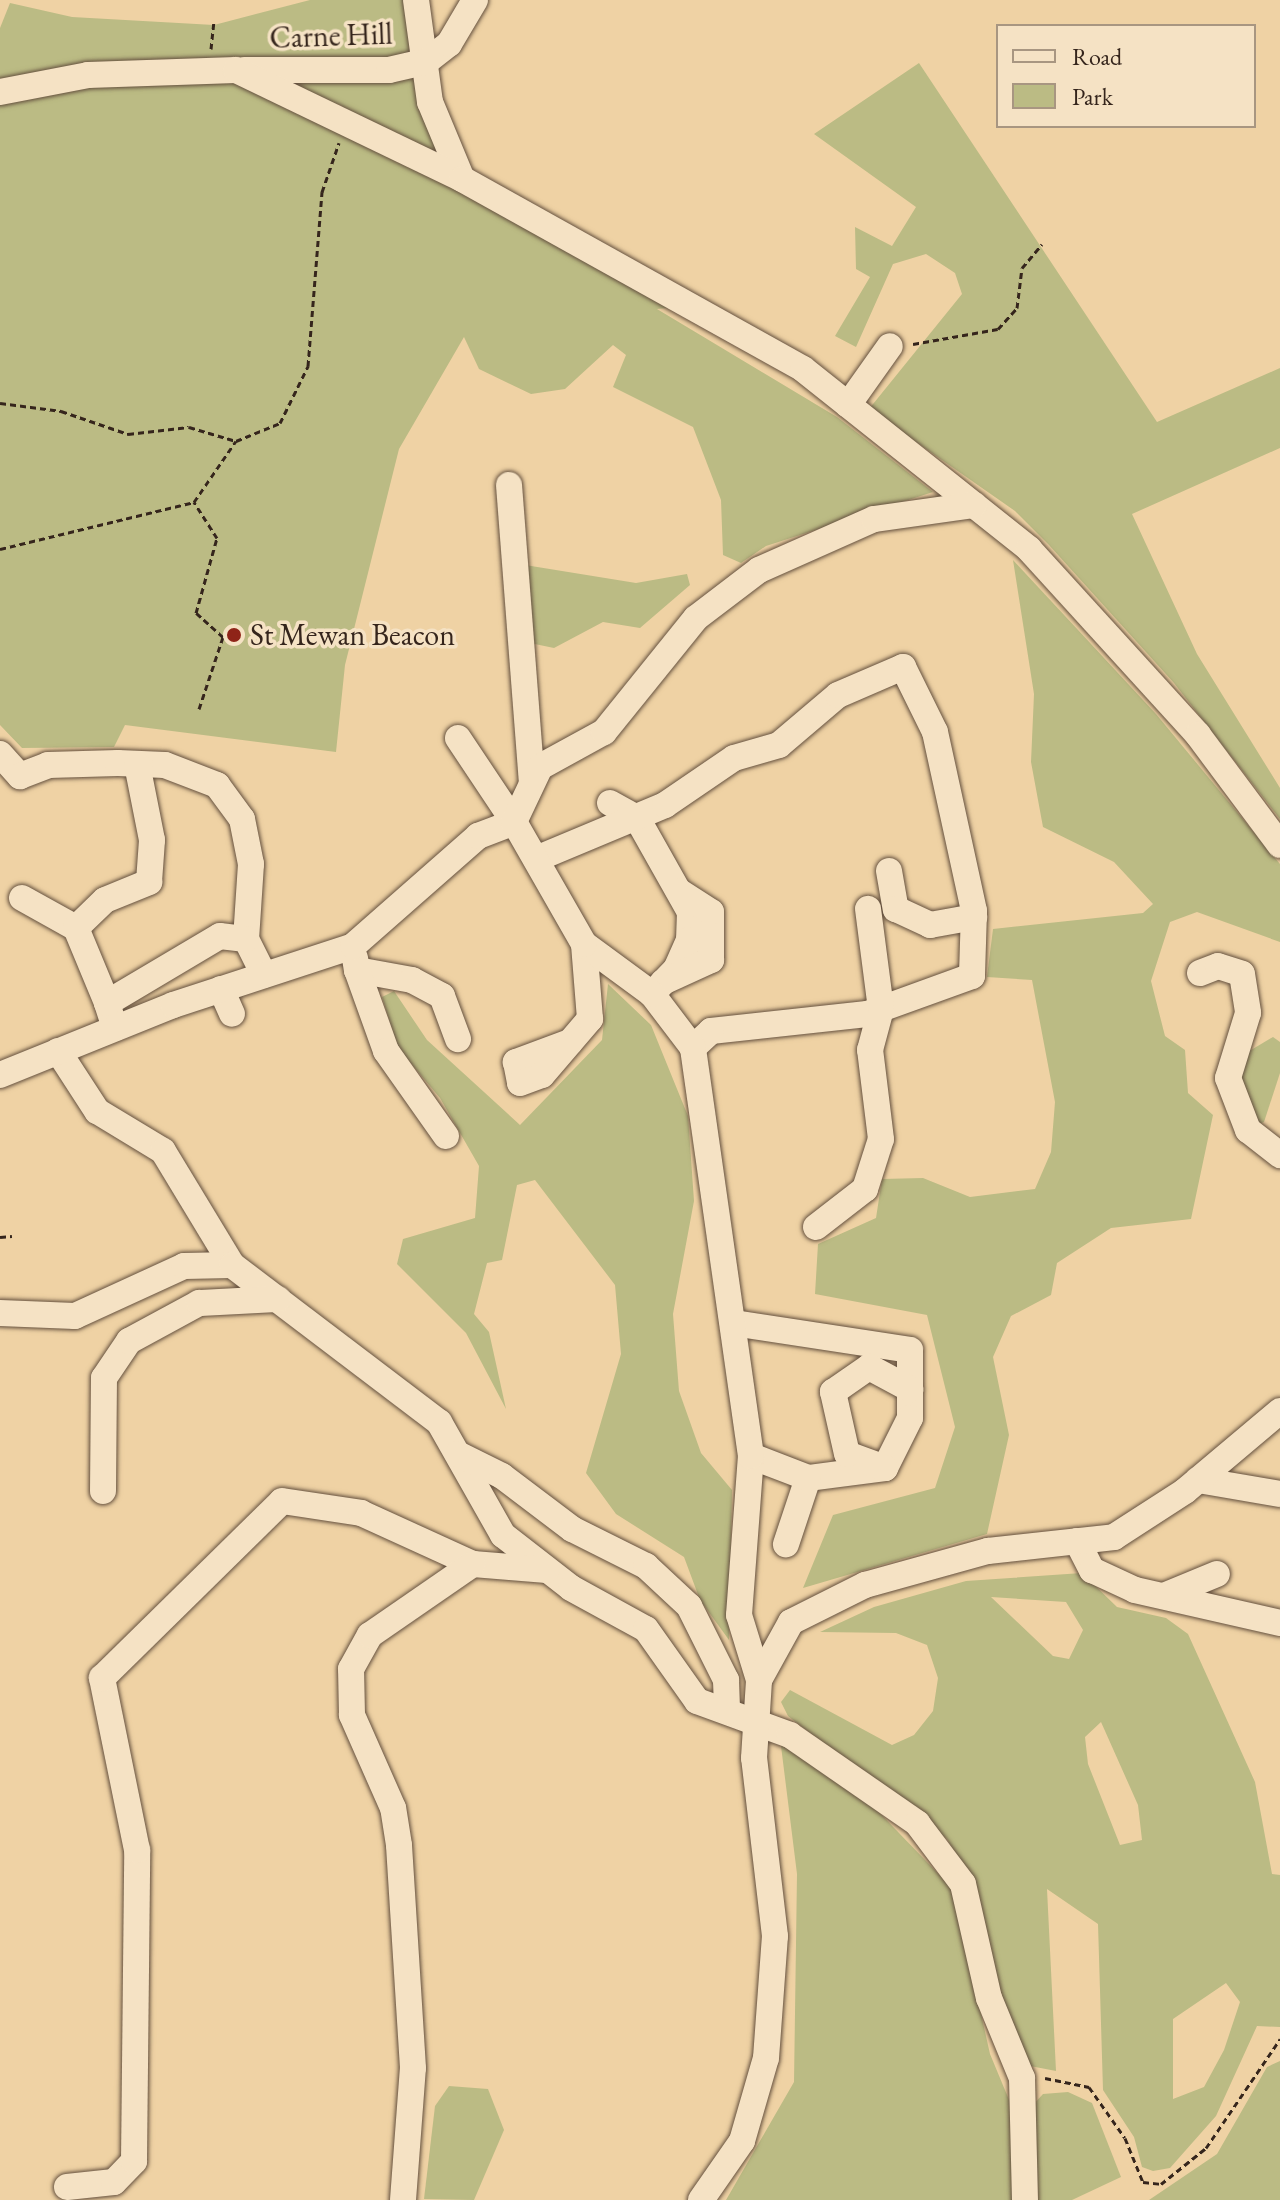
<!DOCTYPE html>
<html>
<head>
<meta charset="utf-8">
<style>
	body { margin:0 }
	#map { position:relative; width:1280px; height:2200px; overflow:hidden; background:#efd2a4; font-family:"EB Garamond",serif }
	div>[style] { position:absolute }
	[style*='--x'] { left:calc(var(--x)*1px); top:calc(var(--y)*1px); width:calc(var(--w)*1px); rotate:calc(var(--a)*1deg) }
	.green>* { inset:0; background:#bbbb84 }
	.path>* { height:3px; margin-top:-1.5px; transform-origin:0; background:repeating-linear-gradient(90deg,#35251c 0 6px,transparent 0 10px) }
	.roads { filter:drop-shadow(0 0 2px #64503e) drop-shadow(0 0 2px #64503e) }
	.minor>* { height:26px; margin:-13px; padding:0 13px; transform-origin:13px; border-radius:13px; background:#f5e2c4 }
	.dots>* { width:22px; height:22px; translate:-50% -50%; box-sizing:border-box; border:4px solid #f5e2c4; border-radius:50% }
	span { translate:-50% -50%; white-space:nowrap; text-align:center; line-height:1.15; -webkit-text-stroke:7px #f5e2c4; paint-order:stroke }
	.street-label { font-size:30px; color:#35251c }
	.poi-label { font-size:30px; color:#35251c }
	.left { translate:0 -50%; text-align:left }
	.legend { position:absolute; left:996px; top:24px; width:260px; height:104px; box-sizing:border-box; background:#f5e2c4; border:2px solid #a89681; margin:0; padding:10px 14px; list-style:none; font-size:24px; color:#35251c }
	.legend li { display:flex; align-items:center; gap:16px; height:40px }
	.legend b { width:40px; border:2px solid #a89681 }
</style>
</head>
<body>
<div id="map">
	<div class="green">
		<div style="clip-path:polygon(evenodd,310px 0,407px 0,462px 179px,689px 306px,657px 309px,837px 417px,933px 492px,766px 546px,741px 563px,723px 555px,721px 500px,693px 427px,613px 387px,626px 355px,613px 345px,565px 389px,531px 394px,479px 369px,464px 337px,399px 449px,345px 665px,336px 752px,125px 725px,114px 747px,22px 748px,0 725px,0 28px,10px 3px,72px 17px,214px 25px,310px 0,263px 77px,342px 106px,347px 120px,232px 79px,263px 77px)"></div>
		<div style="clip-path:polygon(919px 63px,1157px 422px,1280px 368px,1280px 448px,1132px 514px,1197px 654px,1280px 788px,1280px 819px,1174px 683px,1049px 545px,1015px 511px,869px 409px,962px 294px,955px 273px,926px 254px,893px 264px,856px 347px,835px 336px,870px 277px,856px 269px,855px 227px,892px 246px,916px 207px,814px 134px)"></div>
		<div style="clip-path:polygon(1013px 560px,1156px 714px,1280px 864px,1280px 942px,1197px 912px,1170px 922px,1151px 981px,1165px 1036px,1185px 1050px,1188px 1093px,1213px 1115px,1191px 1219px,1111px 1228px,1057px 1263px,1051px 1295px,1011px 1316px,993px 1357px,1009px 1435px,987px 1534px,803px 1588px,833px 1515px,935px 1488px,955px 1427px,927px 1315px,815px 1294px,818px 1244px,876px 1218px,882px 1179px,923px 1178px,970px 1197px,1035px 1189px,1051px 1152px,1055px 1102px,1032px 980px,987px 977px,993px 929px,1143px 913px,1153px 904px,1114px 862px,1043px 827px,1031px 762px,1034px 694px)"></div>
		<div style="clip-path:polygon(525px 565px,636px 583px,687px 574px,690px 585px,640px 628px,603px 622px,554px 648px,530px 643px)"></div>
		<div style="clip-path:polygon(608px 984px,651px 1025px,688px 1116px,694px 1201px,673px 1314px,679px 1391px,701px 1453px,732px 1490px,729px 1640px,700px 1600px,684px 1557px,616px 1514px,586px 1473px,621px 1354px,615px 1285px,535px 1180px,517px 1185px,502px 1260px,487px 1263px,474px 1314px,489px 1332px,506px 1409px,466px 1333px,397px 1264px,403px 1239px,475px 1218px,479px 1166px,440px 1098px,398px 1048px,382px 997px,394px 991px,427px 1040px,520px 1125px,602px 1040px)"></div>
		<div style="clip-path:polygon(1273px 1037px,1280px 1042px,1280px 1073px,1264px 1122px,1254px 1126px,1236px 1059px)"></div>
		<div style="clip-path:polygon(evenodd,1082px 1573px,1117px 1607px,1166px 1618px,1188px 1634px,1255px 1782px,1272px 1874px,1280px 1875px,1280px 2027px,1257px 2026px,1216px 2116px,1170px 2168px,1153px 2171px,1142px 2167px,1134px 2137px,1103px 2090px,1098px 1924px,1047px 1889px,1056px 2071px,1025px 2065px,998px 1996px,971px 1882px,947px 1839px,788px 1716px,781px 1702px,790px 1690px,892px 1745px,914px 1735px,933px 1711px,938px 1678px,927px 1645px,896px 1633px,820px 1632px,874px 1607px,966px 1581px,1082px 1573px,991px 1597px,1066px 1602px,1083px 1630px,1069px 1659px,1053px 1656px,991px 1597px,1082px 1573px,1101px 1722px,1138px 1805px,1142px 1840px,1120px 1845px,1088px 1764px,1085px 1737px,1101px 1722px,1082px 1573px,1226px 1983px,1240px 2002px,1224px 2050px,1204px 2087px,1173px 2099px,1173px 2019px,1226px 1983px)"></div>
		<div style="clip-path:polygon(781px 1746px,800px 1750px,872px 1805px,953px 1889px,990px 2054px,1012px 2107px,1013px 2200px,726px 2200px,794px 2082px,797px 1874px)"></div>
		<div style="clip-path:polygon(1280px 2061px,1280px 2200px,1149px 2200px,1217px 2154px,1267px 2067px)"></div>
		<div style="clip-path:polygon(449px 2086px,488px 2089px,504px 2130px,474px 2200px,424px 2199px,435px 2106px)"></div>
		<div style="clip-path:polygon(1068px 2092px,1092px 2103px,1121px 2177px,1072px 2200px,1035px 2200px,1033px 2105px,1043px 2094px)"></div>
	</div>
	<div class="path">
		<div style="--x:211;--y:49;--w:29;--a:-84"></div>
		<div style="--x:913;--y:344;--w:86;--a:-10"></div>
		<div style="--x:998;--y:329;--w:28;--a:-48"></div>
		<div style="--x:1017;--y:308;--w:40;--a:-82.9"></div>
		<div style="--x:1022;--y:268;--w:31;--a:-50"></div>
		<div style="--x:0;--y:403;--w:62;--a:7.5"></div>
		<div style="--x:61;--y:411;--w:71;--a:18.9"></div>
		<div style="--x:128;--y:434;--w:61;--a:-6.5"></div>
		<div style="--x:189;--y:427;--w:49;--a:16.6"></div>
		<div style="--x:0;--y:549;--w:200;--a:-13.6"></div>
		<div style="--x:199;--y:709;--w:76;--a:-71.6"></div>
		<div style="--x:223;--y:637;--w:36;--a:-138"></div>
		<div style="--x:196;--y:613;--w:78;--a:-74.4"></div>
		<div style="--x:217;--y:538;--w:43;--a:-122.6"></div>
		<div style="--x:194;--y:502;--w:74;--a:-55.5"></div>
		<div style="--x:236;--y:441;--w:48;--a:-22.2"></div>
		<div style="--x:280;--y:423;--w:64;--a:-63.8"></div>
		<div style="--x:308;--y:366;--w:175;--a:-85.4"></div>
		<div style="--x:322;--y:192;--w:52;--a:-70.9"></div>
		<div style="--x:0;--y:1237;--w:12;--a:-5"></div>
		<div style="--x:1045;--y:2078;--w:45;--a:11.6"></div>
		<div style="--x:1089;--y:2087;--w:62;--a:54.8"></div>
		<div style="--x:1125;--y:2138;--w:48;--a:67.8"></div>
		<div style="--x:1143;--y:2182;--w:18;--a:6"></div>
		<div style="--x:1161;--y:2184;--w:58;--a:-38.7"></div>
		<div style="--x:1206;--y:2148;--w:132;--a:-55.8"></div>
	</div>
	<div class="roads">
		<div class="minor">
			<div style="--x:416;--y:0;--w:103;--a:82.2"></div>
			<div style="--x:430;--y:102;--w:83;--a:67.4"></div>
			<div style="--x:244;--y:70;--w:145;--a:0"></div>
			<div style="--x:389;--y:70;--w:39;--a:-13"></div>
			<div style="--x:427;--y:61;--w:28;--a:-38"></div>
			<div style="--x:449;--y:44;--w:51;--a:-59.4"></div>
			<div style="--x:0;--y:92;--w:90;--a:-10.9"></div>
			<div style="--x:88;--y:75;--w:148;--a:-1.9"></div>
			<div style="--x:236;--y:70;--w:251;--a:25.7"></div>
			<div style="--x:462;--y:179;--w:390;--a:29.1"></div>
			<div style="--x:803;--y:369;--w:289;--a:38.5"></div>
			<div style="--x:1029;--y:549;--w:251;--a:47.7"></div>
			<div style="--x:1198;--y:735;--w:137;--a:53.3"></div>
			<div style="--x:848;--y:405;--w:72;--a:-54.6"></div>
			<div style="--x:509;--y:485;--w:297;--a:85.6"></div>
			<div style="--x:0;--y:754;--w:30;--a:48"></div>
			<div style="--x:20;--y:776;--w:30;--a:-21"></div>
			<div style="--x:48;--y:765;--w:70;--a:-1.6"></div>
			<div style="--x:118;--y:763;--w:47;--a:2.4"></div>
			<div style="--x:165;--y:765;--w:56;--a:21"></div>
			<div style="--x:217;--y:785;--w:42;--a:53.7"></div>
			<div style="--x:242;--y:819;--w:46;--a:78.7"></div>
			<div style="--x:251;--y:864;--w:75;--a:93.8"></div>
			<div style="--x:246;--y:939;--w:40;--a:63.4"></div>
			<div style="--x:610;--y:803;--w:31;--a:29"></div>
			<div style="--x:637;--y:818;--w:108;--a:60.6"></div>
			<div style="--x:690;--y:912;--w:28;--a:92"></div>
			<div style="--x:689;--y:940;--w:32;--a:114"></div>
			<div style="--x:676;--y:969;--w:35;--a:134"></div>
			<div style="--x:536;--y:859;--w:140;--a:-22.7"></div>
			<div style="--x:665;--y:805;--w:83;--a:-34.3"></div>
			<div style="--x:734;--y:758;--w:47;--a:-16.1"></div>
			<div style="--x:779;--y:745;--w:77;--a:-40.3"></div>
			<div style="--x:838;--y:695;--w:71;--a:-23.3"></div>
			<div style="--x:903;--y:667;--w:72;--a:63.8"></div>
			<div style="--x:935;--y:732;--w:183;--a:77.7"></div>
			<div style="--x:974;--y:911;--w:65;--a:91.8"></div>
			<div style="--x:972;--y:976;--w:112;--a:160.1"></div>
			<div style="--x:867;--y:1014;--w:157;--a:173.8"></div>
			<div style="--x:711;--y:1031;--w:25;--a:137"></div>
			<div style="--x:889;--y:871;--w:39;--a:80"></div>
			<div style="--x:896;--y:909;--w:38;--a:25"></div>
			<div style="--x:930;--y:925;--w:45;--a:-10.3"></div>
			<div style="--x:22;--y:898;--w:62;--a:29.1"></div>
			<div style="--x:76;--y:928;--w:81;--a:67.5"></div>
			<div style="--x:76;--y:928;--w:40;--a:-44"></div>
			<div style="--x:105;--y:900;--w:48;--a:-22.2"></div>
			<div style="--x:149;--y:882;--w:42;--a:-85.9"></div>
			<div style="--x:152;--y:840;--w:77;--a:-101.2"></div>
			<div style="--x:355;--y:958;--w:12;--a:81"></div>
			<div style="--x:357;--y:970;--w:56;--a:10.3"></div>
			<div style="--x:412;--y:980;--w:34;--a:28"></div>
			<div style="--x:442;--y:996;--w:46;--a:69.6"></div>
			<div style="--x:357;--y:970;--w:86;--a:70.3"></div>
			<div style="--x:386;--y:1051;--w:104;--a:54.8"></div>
			<div style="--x:1200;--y:973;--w:19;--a:-21"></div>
			<div style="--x:1218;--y:966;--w:25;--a:18"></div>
			<div style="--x:1242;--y:974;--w:39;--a:81"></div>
			<div style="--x:1248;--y:1013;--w:68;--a:107.1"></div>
			<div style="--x:1228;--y:1078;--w:56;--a:69"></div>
			<div style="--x:1248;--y:1130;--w:41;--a:38"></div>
			<div style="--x:663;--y:982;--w:53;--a:-24.6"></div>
			<div style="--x:711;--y:960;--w:48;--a:-90"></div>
			<div style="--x:711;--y:912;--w:38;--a:-147"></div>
			<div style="--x:221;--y:989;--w:27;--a:66"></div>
			<div style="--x:115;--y:1028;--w:26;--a:-108"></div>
			<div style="--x:107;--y:1003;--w:131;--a:-30.7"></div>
			<div style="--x:220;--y:936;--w:26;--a:7"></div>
			<div style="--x:570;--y:1042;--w:58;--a:159.7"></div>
			<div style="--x:516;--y:1062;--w:21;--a:79"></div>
			<div style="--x:520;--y:1083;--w:23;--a:-20"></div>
			<div style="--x:542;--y:1075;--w:74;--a:-49.4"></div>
			<div style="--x:590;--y:1019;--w:75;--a:-94.6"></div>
			<div style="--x:58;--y:1051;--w:72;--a:57"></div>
			<div style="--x:97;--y:1111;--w:77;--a:31.2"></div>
			<div style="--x:163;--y:1151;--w:133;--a:58.8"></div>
			<div style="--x:0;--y:1075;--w:187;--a:-22"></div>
			<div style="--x:173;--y:1005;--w:189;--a:-18.1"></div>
			<div style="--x:353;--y:946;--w:167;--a:-41.3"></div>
			<div style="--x:478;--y:836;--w:39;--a:-21"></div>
			<div style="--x:514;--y:822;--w:101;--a:-123.7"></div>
			<div style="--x:816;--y:1227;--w:62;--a:-37.8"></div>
			<div style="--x:865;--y:1189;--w:52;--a:-72.3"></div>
			<div style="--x:881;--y:1139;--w:90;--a:-97"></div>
			<div style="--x:870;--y:1050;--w:42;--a:-75"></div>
			<div style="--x:881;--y:1009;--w:101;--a:-97.4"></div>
			<div style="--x:0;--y:1313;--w:75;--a:2.3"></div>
			<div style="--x:75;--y:1316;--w:120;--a:-24.6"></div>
			<div style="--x:184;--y:1266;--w:48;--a:-1.2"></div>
			<div style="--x:232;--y:1265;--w:260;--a:37.2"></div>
			<div style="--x:439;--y:1422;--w:130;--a:60.5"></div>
			<div style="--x:503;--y:1535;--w:86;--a:37.9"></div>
			<div style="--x:571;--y:1588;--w:85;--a:28.7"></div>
			<div style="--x:646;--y:1629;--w:88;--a:54.7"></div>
			<div style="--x:697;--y:1701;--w:99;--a:20.1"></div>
			<div style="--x:790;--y:1735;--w:155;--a:34.7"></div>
			<div style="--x:917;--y:1823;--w:76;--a:53"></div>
			<div style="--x:963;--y:1884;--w:117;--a:77.2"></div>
			<div style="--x:989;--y:1998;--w:87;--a:67.6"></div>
			<div style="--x:1022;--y:2078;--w:122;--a:88.6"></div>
			<div style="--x:734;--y:1323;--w:178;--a:8.7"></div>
			<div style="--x:910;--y:1350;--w:68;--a:90"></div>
			<div style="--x:910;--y:1418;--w:56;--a:116.6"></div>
			<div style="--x:885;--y:1468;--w:78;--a:172.6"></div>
			<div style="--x:808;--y:1478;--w:70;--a:108.4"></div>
			<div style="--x:458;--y:1454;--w:49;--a:26.6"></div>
			<div style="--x:502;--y:1476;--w:88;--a:37.1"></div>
			<div style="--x:572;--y:1529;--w:83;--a:26.6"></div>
			<div style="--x:646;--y:1566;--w:59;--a:42.9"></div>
			<div style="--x:689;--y:1606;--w:83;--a:63.4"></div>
			<div style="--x:726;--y:1680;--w:31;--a:88"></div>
			<div style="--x:751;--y:1456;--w:61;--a:21.1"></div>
			<div style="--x:885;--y:1468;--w:40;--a:-159.8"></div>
			<div style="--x:847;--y:1454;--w:64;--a:-102.7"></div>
			<div style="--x:833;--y:1392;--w:44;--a:-34.8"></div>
			<div style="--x:869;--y:1367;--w:47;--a:28.2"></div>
			<div style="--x:1198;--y:1480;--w:83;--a:9.7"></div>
			<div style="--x:103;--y:1491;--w:113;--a:-89.5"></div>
			<div style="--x:104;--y:1378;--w:45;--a:-56"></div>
			<div style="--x:129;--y:1341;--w:80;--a:-28.5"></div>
			<div style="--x:199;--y:1303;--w:79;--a:-2.9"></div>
			<div style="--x:1077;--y:1541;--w:33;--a:63"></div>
			<div style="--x:1092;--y:1570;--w:47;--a:24.9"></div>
			<div style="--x:1135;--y:1590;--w:149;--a:12.8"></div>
			<div style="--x:1166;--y:1595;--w:55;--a:-22.4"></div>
			<div style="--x:759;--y:1680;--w:68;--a:-107.1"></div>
			<div style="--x:739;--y:1615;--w:159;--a:-85.7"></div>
			<div style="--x:751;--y:1456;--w:412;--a:-98.1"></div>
			<div style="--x:693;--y:1048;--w:68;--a:-127.2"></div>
			<div style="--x:652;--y:994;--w:84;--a:-143.7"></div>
			<div style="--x:584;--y:944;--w:141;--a:-119.8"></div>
			<div style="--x:514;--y:822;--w:61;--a:-64.7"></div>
			<div style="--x:540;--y:767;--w:73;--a:-28.7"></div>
			<div style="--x:604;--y:732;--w:146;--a:-51.1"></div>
			<div style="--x:696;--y:618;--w:79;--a:-37.3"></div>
			<div style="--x:759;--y:570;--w:126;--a:-23.9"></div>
			<div style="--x:874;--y:519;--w:101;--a:-8"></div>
			<div style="--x:67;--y:2187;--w:47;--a:-6.1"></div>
			<div style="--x:114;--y:2182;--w:29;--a:-46"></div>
			<div style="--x:134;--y:2161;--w:311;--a:-89.4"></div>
			<div style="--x:137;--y:1850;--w:176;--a:-101.5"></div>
			<div style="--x:102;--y:1678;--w:252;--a:-44.5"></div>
			<div style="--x:282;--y:1501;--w:80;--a:8.6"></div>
			<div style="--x:361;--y:1513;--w:123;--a:24.5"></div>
			<div style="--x:473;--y:1564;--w:74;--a:4.6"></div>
			<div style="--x:403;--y:2200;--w:132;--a:-85.7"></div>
			<div style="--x:413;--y:2068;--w:223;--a:-93.6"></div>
			<div style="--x:399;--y:1845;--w:37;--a:-99"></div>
			<div style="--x:393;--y:1808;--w:102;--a:-113.8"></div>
			<div style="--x:352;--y:1715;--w:46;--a:-91.2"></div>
			<div style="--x:351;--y:1669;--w:39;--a:-61"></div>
			<div style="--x:370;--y:1635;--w:125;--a:-34.6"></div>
			<div style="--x:701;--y:2200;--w:72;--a:-55.2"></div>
			<div style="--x:742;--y:2141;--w:86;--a:-73.9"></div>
			<div style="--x:766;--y:2058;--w:122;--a:-85.8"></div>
			<div style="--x:775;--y:1936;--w:179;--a:-96.7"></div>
			<div style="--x:754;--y:1758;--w:78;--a:-86.3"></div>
			<div style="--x:759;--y:1680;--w:66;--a:-61.1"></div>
			<div style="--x:791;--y:1622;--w:83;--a:-26.6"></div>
			<div style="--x:865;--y:1585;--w:128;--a:-15.5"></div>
			<div style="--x:988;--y:1551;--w:127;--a:-6.3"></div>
			<div style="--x:1114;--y:1537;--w:85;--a:-32.9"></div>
			<div style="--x:1185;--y:1491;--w:124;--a:-40.1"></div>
		</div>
	</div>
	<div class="dots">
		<div style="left:234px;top:635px;background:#8f2418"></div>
	</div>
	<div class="street-label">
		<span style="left:331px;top:36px;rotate:-2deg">Carne Hill</span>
	</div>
	<div class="poi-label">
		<span class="left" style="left:250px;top:635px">St Mewan Beacon</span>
	</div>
	<ul class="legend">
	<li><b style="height:10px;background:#f5e2c4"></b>Road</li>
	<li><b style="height:22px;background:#bbbb84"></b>Park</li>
	</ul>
</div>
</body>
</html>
